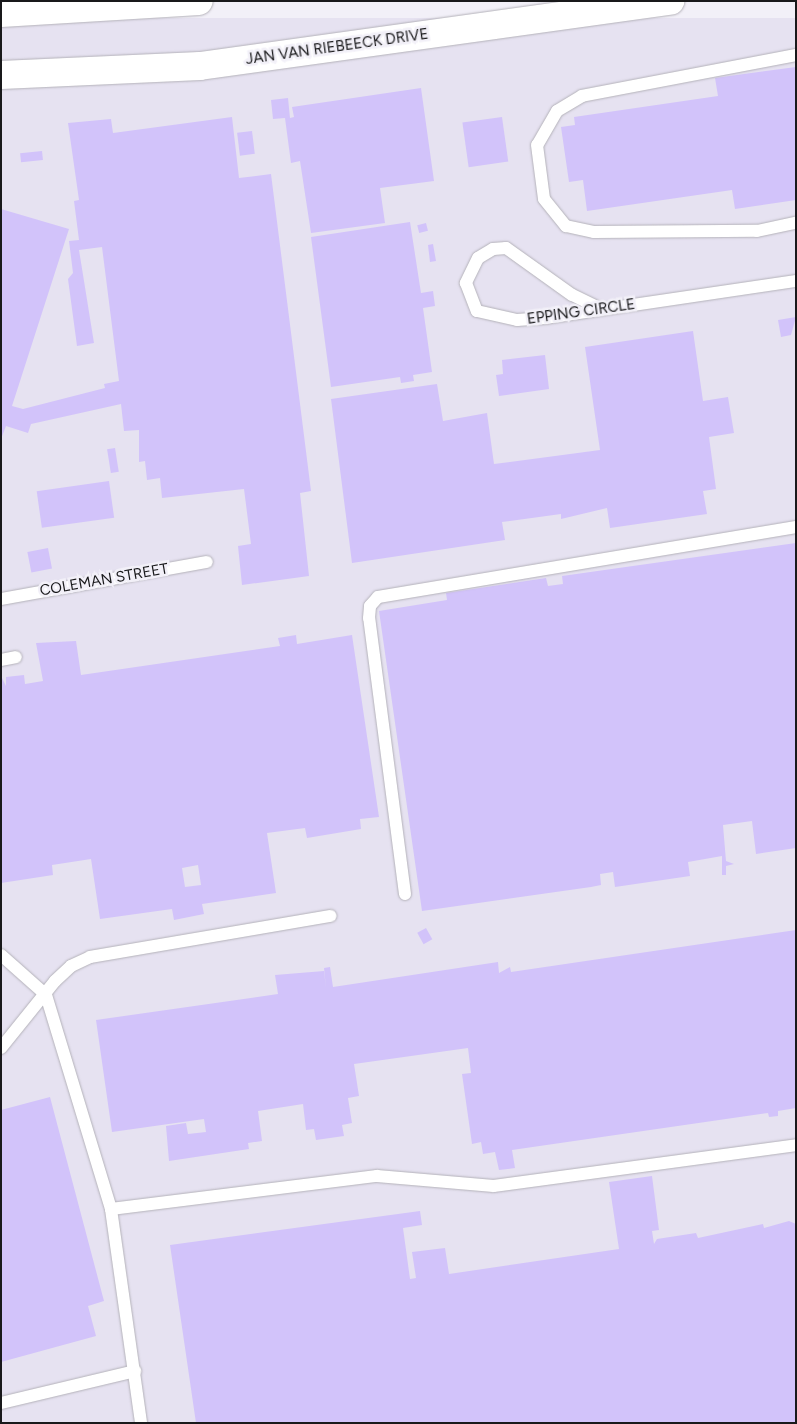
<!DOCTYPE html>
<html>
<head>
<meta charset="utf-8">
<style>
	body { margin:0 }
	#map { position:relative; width:797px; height:1424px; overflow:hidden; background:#f2f0f8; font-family:Figtree,sans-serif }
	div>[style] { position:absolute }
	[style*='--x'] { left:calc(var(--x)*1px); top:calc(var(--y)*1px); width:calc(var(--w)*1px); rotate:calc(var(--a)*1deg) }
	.built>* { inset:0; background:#e6e2f1; transform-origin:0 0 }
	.building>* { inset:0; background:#d2c3fa; transform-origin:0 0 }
	.roads { filter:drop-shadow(0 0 1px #b4b2b9) drop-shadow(0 0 1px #b4b2b9) }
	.lane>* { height:12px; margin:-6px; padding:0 6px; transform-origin:6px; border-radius:6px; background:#fff }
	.primary>* { height:28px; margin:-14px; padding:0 14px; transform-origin:14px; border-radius:14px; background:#fff }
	span { translate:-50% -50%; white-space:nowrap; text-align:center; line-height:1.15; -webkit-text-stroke:5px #f2f0f8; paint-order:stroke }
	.street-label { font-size:15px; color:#19191b }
	.frame { position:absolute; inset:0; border:2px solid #19191b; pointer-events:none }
</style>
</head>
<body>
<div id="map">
	<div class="built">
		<div style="left:796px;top:18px;width:1405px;height:804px;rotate:90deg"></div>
	</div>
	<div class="building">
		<div style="clip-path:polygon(796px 67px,796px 200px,735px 209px,732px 190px,587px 211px,583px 180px,569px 182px,561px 127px,575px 125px,574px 117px,718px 96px,715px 78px)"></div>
		<div style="clip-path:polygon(421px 88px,434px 181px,380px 188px,385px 223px,311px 233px,300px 161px,291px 163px,285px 118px,273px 119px,271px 100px,288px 98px,290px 118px,294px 117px,292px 107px)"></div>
		<div style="clip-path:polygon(232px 117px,239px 178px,271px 174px,311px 491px,300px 493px,309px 576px,242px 585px,238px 546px,251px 544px,244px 489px,162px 498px,160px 478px,147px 480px,145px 461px,139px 462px,139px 430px,124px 431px,121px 404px,31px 424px,28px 433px,6px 426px,1px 439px,1px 209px,69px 229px,12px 406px,23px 409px,105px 388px,104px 384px,119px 381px,102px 247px,79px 250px,94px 343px,77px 346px,68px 279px,73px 273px,69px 241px,79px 240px,74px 201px,79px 200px,68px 123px,111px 119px,113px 133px)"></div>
		<div style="left:502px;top:117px;width:45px;height:40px;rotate:82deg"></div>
		<div style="left:252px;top:131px;width:23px;height:15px;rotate:83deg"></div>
		<div style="left:42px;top:151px;width:9px;height:22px;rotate:84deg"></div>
		<div style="clip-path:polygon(410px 222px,421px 293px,433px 291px,435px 306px,423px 308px,432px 372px,413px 375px,414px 381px,401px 383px,400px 377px,331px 387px,311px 237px)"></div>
		<div style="left:426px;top:223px;width:8px;height:9px;rotate:76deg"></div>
		<div style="clip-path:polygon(433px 244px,436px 261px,430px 262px,428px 245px)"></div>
		<div style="clip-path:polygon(796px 317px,791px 335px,781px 337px,778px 320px)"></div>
		<div style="clip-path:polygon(693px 331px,703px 401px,728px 397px,734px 433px,709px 437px,716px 489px,703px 491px,707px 514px,610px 528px,607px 508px,561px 519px,561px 514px,502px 522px,505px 540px,352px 563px,331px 399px,437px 384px,443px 421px,487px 413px,494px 464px,600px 450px,585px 347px)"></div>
		<div style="clip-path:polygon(545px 355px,549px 389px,499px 396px,496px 375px,503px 374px,502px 360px)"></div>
		<div style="left:115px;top:448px;width:24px;height:8px;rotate:81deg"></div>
		<div style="left:109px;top:481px;width:37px;height:73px;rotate:82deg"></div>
		<div style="clip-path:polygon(796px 543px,796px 848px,756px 854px,752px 821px,723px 825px,726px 861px,734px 864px,726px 866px,726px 875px,722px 875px,722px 856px,688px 862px,690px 876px,615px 887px,613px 872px,600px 874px,601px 885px,591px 887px,422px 911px,379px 611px,447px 600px,446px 593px,546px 578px,548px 586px,563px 584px,562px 576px)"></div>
		<div style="left:48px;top:548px;width:21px;height:21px;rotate:79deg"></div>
		<div style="clip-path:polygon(evenodd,296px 635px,297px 644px,352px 635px,379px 817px,360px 819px,361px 829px,307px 838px,305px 828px,267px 833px,276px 893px,202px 904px,204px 914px,174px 920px,172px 909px,100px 919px,91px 859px,52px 865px,53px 875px,1px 883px,1px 676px,6px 686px,6px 677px,24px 675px,25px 684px,43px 681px,36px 643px,76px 641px,81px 675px,280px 646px,278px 638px,296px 635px,198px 865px,201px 885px,185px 887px,182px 868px,198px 865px)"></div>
		<div style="left:426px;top:928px;width:13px;height:10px;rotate:61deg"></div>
		<div style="clip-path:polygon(796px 930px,796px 1108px,778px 1111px,778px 1116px,769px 1117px,768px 1113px,512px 1150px,515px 1168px,499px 1170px,495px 1152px,483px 1154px,481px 1142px,472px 1144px,462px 1074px,471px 1073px,468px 1048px,354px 1064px,359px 1096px,348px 1098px,352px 1123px,342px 1125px,344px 1136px,316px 1140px,314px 1129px,306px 1130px,303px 1104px,258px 1111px,262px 1141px,248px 1143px,249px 1149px,169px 1161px,166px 1126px,186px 1123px,188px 1134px,206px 1132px,204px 1119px,112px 1132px,96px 1020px,278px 994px,275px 975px,324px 971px,326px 988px,324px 968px,330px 967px,333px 987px,498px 962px,499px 973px,510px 967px,511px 972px)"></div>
		<div style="clip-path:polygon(50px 1097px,104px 1301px,88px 1306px,96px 1336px,1px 1362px,1px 1110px)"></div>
		<div style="clip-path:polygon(652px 1176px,659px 1230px,652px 1231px,654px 1244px,657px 1239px,696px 1233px,698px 1238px,763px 1224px,764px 1228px,789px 1221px,796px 1224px,796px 1423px,196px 1423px,170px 1245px,420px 1211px,422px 1225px,403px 1228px,410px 1279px,416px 1278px,412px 1252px,445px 1248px,449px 1274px,619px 1249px,609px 1182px)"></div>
	</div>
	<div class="roads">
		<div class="lane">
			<div style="--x:796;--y:55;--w:218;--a:169.2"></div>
			<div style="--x:582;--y:96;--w:29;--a:149"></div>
			<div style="--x:557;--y:111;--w:39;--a:120"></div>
			<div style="--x:537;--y:145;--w:54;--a:82.6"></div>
			<div style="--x:544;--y:199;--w:35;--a:51"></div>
			<div style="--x:566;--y:226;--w:29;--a:12"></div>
			<div style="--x:594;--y:232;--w:163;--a:-0.4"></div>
			<div style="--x:757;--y:231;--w:40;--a:-12"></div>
			<div style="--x:601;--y:309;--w:32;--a:-154"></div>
			<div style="--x:572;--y:295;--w:81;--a:-144.5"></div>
			<div style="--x:506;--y:248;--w:13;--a:176"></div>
			<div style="--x:493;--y:249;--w:17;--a:149"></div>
			<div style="--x:478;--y:258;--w:28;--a:116"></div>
			<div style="--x:466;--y:283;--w:30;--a:69"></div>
			<div style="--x:477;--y:311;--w:41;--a:12.7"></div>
			<div style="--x:517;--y:320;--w:28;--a:-4"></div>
			<div style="--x:545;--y:318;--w:254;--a:-8.4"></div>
			<div style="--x:1;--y:599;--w:209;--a:-10.2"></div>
			<div style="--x:1;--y:660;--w:15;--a:-11"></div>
			<div style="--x:405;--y:894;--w:278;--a:-97.4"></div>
			<div style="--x:369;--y:618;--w:12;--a:-85"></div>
			<div style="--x:370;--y:606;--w:12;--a:-48"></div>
			<div style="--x:378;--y:597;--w:424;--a:-9.5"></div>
			<div style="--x:1;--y:955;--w:60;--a:41.6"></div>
			<div style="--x:46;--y:995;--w:224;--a:73.1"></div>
			<div style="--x:111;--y:1209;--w:216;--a:82"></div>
			<div style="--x:1;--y:1048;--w:86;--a:-51.1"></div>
			<div style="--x:55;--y:981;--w:22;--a:-43"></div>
			<div style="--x:71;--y:966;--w:21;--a:-25"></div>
			<div style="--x:90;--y:957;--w:244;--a:-9.7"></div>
			<div style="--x:111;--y:1209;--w:268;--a:-7.1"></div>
			<div style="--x:377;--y:1176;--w:117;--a:4.9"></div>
			<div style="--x:494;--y:1186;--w:305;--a:-7.7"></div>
			<div style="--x:1;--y:1403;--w:138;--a:-13.4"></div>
		</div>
		<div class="primary">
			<div style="--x:1;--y:13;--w:198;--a:-3.5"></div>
			<div style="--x:1;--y:75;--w:199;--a:-2.6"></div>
			<div style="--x:200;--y:66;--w:475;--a:-7.9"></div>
		</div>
	</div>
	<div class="street-label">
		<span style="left:337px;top:47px;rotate:-8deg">JAN VAN RIEBEECK DRIVE</span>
		<span style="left:581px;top:312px;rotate:-8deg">EPPING CIRCLE</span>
		<span style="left:104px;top:580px;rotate:-10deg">COLEMAN STREET</span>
	</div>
	<div class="frame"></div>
</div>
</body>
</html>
